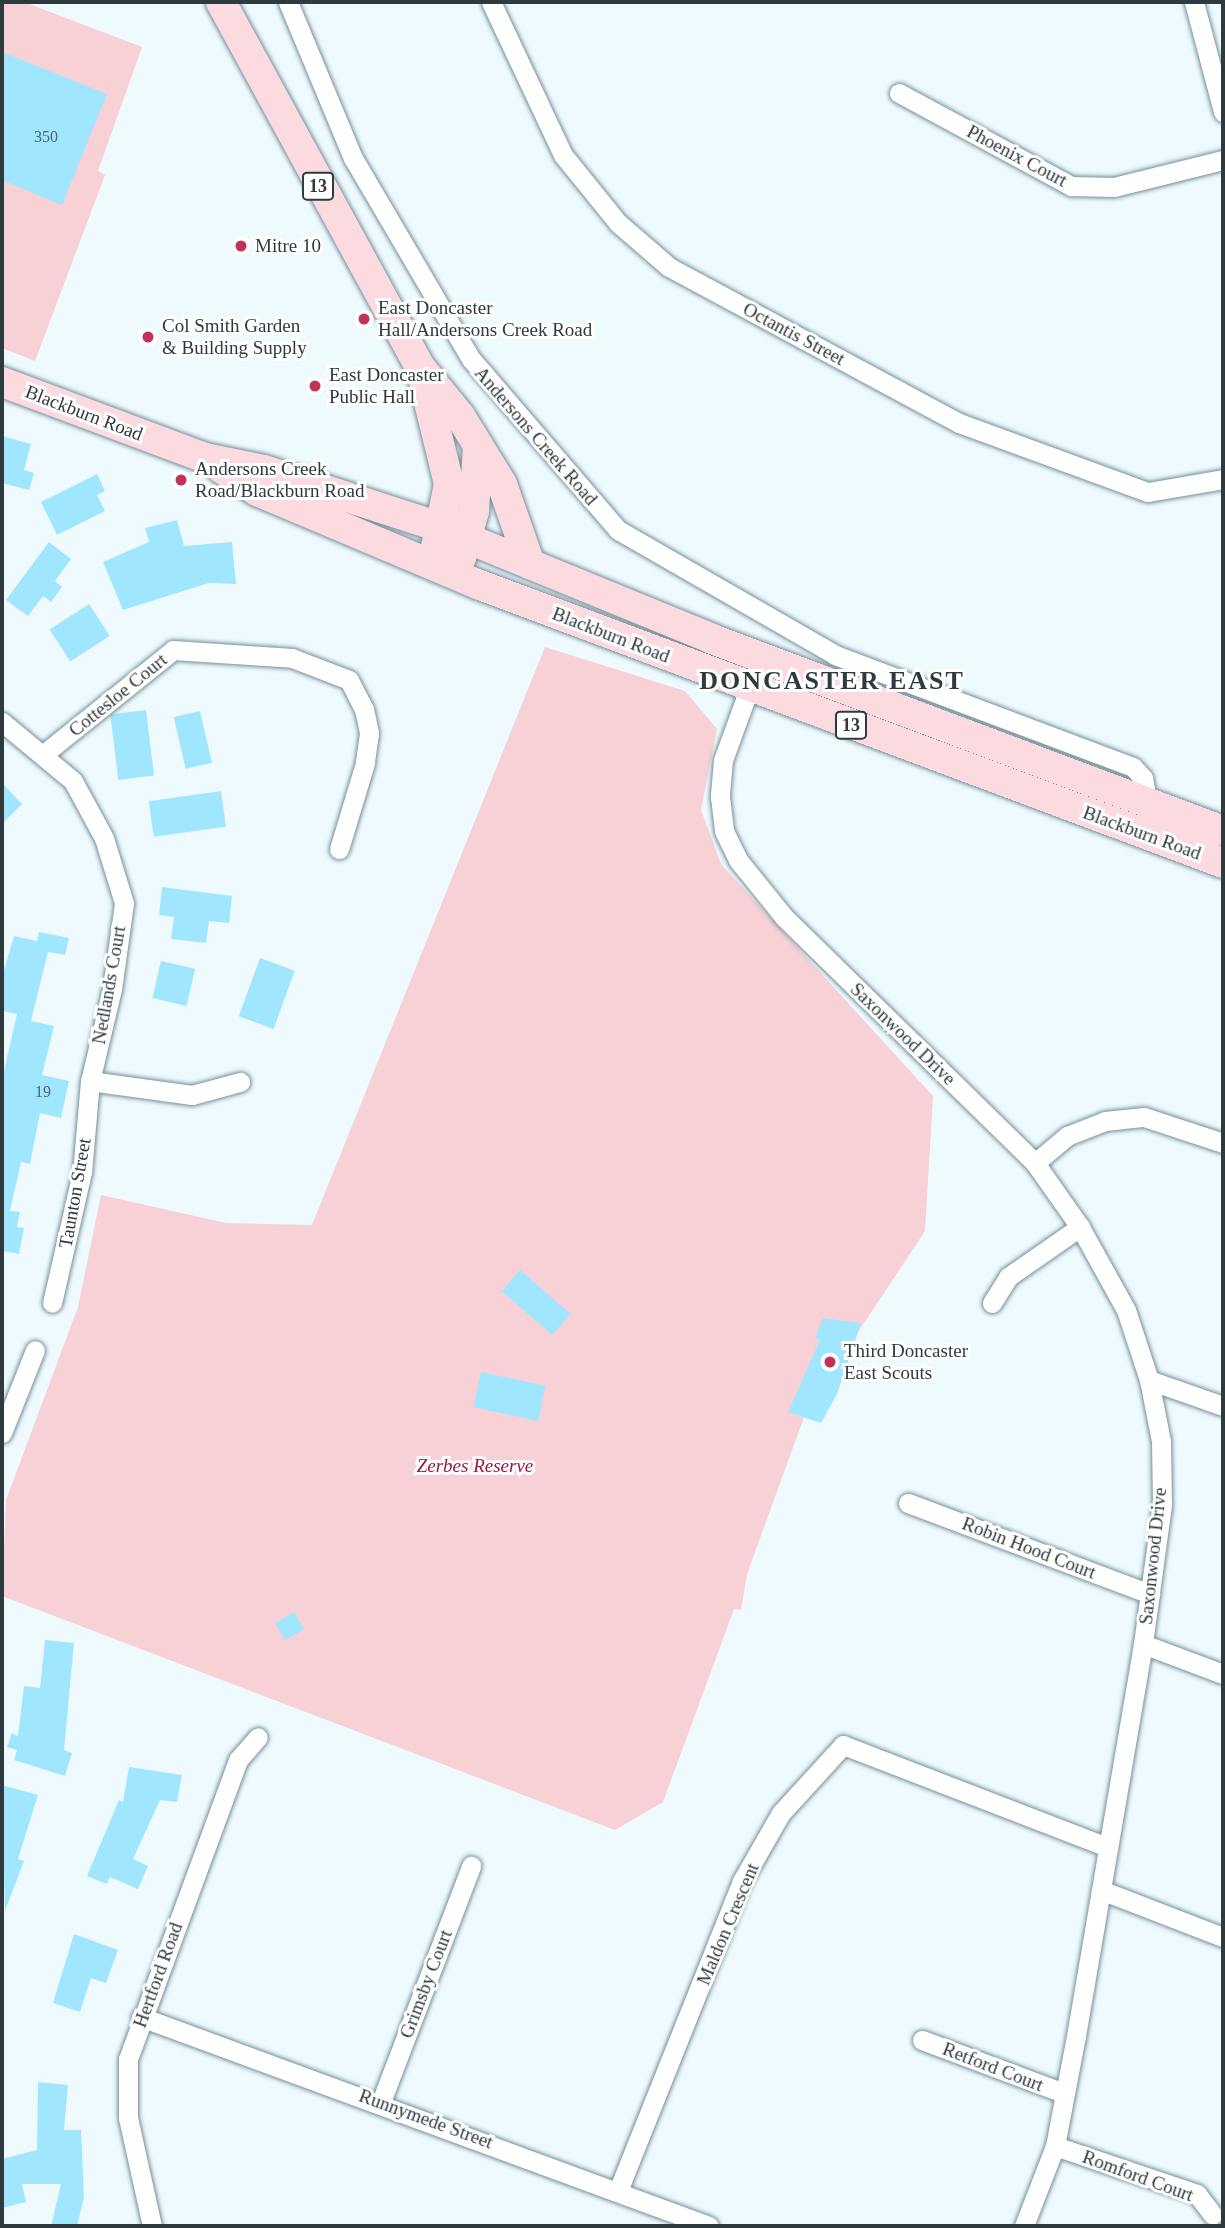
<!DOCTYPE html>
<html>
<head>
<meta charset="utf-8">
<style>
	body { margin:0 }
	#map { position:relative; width:1225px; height:2228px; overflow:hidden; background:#eefafe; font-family:Georgia,serif }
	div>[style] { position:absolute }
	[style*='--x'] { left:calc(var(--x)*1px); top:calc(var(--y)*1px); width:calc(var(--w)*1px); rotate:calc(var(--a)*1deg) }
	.green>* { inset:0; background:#f7d1d6 }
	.building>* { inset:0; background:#a0e6ff; transform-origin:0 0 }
	.roads { filter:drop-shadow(0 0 2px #75909a) drop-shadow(0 0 2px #75909a) }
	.street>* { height:19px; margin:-9.5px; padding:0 9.5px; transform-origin:9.5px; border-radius:9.5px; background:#fff }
	.primary>* { height:30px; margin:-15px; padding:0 15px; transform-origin:15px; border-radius:15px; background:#fbdbdf }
	.dots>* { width:19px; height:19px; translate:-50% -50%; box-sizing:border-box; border:4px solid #fff; border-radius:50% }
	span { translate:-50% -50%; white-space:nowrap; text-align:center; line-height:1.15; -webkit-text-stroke:6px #fff; paint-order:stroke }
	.number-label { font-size:16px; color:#4a656e }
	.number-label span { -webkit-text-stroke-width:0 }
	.shield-label span { padding:2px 5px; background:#fff; border:2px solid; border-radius:5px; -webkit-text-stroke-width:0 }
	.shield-label { font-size:18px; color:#2e3a3e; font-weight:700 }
	.street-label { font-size:19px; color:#2e3a3e }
	.poi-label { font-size:19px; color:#2e3a3e }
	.left { translate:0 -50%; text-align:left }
	.park-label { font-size:19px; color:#971a3f; font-style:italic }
	.district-label { font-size:26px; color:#2e3a3e; font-weight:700; letter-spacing:2px }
	.frame { position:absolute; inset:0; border:4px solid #2e3a3e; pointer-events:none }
</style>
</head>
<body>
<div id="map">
	<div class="green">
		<div style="clip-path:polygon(2px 2px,24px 2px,142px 47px,98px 171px,105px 175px,35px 361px,2px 348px)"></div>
		<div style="clip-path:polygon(545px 647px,685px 691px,717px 729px,701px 810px,721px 864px,933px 1096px,925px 1231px,807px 1409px,747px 1574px,741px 1610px,734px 1609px,663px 1802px,615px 1830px,2px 1596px,6px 1500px,78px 1307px,101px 1195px,226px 1223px,312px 1225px)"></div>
	</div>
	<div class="building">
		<div style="clip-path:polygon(2px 52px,107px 94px,62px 205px,2px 180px)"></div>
		<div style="clip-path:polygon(2px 436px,31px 444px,24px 470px,34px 473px,29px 490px,2px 483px)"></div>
		<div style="clip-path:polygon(97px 474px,105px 491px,97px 495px,105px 511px,57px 535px,41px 502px)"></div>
		<div style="clip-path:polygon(177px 520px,184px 546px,232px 542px,236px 584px,209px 583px,123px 610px,103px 562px,149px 542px,145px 528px)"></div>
		<div style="clip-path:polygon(49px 542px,71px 559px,55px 581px,62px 587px,51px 602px,43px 596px,28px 616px,6px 600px)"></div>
		<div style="left:89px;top:604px;width:38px;height:47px;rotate:57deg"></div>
		<div style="left:146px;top:710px;width:66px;height:36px;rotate:83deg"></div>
		<div style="left:200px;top:711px;width:53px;height:27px;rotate:77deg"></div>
		<div style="clip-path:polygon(2px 783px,22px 804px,2px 824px)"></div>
		<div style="left:221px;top:791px;width:36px;height:73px;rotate:82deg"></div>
		<div style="clip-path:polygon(162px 887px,232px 896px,229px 923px,209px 921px,206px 943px,171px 939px,174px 917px,159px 915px)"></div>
		<div style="clip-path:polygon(39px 932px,69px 938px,65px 955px,48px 952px,31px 1021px,54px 1026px,42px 1075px,69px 1081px,61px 1118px,40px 1113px,30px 1164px,21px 1162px,10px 1211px,20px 1212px,17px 1227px,24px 1228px,19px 1254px,2px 1251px,2px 1080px,17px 1014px,2px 1011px,2px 977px,14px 936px,37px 941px)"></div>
		<div style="left:260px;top:958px;width:37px;height:62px;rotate:20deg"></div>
		<div style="left:161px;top:961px;width:35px;height:38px;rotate:13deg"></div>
		<div style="left:520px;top:1270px;width:67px;height:28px;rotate:41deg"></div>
		<div style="clip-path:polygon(823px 1318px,861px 1323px,837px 1394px,821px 1423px,788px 1412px,820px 1340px,815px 1338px)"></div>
		<div style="left:481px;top:1372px;width:66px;height:36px;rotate:12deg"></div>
		<div style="left:294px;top:1612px;width:20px;height:22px;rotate:60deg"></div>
		<div style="clip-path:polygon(45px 1640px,74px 1643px,64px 1750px,72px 1753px,65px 1776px,14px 1760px,17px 1750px,7px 1747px,12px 1733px,18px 1736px,24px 1686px,40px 1688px)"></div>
		<div style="clip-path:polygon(129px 1767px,182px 1775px,177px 1802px,160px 1800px,133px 1859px,148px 1866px,138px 1889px,110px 1877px,107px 1884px,87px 1876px,119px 1800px,123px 1802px)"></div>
		<div style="clip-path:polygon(2px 1785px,38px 1795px,18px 1859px,24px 1861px,5px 1911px)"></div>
		<div style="clip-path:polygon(74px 1934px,118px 1950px,106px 1983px,91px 1978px,80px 2012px,53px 2003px)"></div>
		<div style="clip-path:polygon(38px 2082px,68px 2085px,64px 2130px,81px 2130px,84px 2197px,77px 2226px,51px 2226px,61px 2184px,22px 2184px,26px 2202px,2px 2208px,2px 2159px,37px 2150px)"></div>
	</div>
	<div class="roads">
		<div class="street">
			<div style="--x:288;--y:2;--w:169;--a:67.4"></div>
			<div style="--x:353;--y:158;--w:233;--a:59.6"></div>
			<div style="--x:471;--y:359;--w:225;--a:49.3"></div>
			<div style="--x:618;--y:530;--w:250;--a:29.9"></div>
			<div style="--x:835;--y:655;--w:318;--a:20.6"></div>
			<div style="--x:1133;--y:767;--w:15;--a:48"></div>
			<div style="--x:1143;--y:778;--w:25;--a:79"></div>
			<div style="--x:491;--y:2;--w:169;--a:64.8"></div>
			<div style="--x:563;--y:155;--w:87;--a:51"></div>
			<div style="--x:618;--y:223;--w:67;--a:40.8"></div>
			<div style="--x:669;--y:267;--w:329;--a:28.3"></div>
			<div style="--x:959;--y:423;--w:201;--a:20.1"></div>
			<div style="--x:1148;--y:492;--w:76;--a:-9.8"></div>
			<div style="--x:1194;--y:2;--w:114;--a:75.2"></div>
			<div style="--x:899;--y:93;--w:196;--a:28.4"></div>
			<div style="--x:1071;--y:186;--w:43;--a:1.3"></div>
			<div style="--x:1114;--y:187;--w:112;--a:-13.9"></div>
			<div style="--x:754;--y:675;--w:90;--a:110"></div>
			<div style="--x:723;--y:760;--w:37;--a:95"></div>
			<div style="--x:720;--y:797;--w:34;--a:83"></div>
			<div style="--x:724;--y:831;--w:32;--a:64"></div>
			<div style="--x:738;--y:860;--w:73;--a:51.1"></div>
			<div style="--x:784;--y:917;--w:351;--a:44.4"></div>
			<div style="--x:1035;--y:1163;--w:78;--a:54.9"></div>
			<div style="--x:1080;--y:1227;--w:95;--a:61"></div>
			<div style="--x:1126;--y:1310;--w:74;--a:71.8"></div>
			<div style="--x:1149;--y:1380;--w:62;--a:78.9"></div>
			<div style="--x:1161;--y:1441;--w:64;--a:89.1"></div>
			<div style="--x:1162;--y:1505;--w:140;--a:97.8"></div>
			<div style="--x:1143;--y:1644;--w:398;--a:99.7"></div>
			<div style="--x:1076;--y:2036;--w:112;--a:100.8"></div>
			<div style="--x:1055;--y:2146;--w:86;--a:111.2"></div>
			<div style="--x:2;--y:722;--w:92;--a:39.7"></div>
			<div style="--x:73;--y:781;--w:65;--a:61.5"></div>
			<div style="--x:104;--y:838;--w:68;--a:72.9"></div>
			<div style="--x:124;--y:903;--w:87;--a:97.9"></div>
			<div style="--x:112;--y:989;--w:95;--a:103.4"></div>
			<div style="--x:90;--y:1081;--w:91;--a:95"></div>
			<div style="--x:82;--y:1172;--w:134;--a:102.9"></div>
			<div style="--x:45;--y:753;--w:164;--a:-38.8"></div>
			<div style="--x:173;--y:650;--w:119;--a:3.8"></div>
			<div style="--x:292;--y:658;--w:61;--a:21.1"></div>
			<div style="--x:349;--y:680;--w:33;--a:63"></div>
			<div style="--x:364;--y:709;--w:25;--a:78"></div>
			<div style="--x:369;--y:733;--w:30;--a:98"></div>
			<div style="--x:365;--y:763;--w:90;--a:106.8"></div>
			<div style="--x:90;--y:1081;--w:103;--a:7.8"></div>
			<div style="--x:192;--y:1095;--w:50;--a:-15.2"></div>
			<div style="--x:1035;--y:1163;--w:42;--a:-40.2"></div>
			<div style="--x:1067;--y:1136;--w:41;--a:-21.5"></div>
			<div style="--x:1105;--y:1121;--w:39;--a:-6"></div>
			<div style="--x:1144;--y:1117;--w:83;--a:18.2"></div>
			<div style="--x:992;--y:1303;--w:31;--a:-58"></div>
			<div style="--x:1008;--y:1277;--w:88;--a:-34.8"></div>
			<div style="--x:1149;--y:1380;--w:78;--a:19.4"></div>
			<div style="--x:2;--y:1433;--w:89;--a:-68.3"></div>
			<div style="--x:908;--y:1503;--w:259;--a:20.6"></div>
			<div style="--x:1143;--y:1644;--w:85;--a:20.6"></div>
			<div style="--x:1101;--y:1890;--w:131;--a:21.1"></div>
			<div style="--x:141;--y:2017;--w:605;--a:20.2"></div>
			<div style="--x:922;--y:2040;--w:152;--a:20.5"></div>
			<div style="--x:381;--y:2102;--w:253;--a:-69.1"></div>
			<div style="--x:1055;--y:2146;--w:150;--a:18.7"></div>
			<div style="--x:1197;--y:2194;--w:26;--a:53"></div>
			<div style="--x:618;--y:2191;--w:334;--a:-68.2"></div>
			<div style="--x:742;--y:1881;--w:78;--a:-60.2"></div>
			<div style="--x:781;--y:1813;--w:92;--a:-47.6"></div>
			<div style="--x:843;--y:1745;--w:284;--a:21.1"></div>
			<div style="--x:152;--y:2226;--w:111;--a:-102.5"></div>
			<div style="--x:128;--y:2118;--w:59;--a:-90"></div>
			<div style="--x:128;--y:2059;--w:319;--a:-69.8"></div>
			<div style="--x:238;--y:1760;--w:30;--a:-49"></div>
		</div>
		<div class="primary">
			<div style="--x:221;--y:2;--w:416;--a:61.4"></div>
			<div style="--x:420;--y:367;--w:63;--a:50.8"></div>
			<div style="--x:460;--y:416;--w:80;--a:58.3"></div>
			<div style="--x:502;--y:484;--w:85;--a:70.7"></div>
			<div style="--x:423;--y:378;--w:109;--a:76.2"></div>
			<div style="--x:449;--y:484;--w:64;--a:101.7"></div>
			<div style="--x:2;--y:382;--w:217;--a:20.5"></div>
			<div style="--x:205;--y:458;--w:60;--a:11.5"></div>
			<div style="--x:264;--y:470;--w:187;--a:18"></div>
			<div style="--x:442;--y:528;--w:292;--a:22.3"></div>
			<div style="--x:712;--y:639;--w:546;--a:20.59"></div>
			<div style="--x:221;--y:468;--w:43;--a:32.6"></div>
			<div style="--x:257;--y:491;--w:242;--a:22.9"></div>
			<div style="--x:480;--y:585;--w:793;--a:20.51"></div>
			<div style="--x:461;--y:558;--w:49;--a:-74.5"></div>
			<div style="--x:474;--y:511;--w:65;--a:-86.5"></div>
		</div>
	</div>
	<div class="dots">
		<div style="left:241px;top:246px;background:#c13258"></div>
		<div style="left:364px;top:319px;background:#c13258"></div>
		<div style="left:148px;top:337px;background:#c13258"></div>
		<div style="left:315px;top:386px;background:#c13258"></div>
		<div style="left:181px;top:480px;background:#c13258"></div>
		<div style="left:830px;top:1362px;background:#c13258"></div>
	</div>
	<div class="number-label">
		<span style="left:46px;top:137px">350</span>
		<span style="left:43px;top:1092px">19</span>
	</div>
	<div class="shield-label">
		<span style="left:318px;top:186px">13</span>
		<span style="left:851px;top:725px">13</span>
	</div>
	<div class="street-label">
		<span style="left:1017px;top:156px;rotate:28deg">Phoenix Court</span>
		<span style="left:794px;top:334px;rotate:28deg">Octantis Street</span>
		<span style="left:84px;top:413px;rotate:21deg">Blackburn Road</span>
		<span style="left:536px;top:436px;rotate:49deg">Andersons Creek Road</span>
		<span style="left:611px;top:635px;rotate:21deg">Blackburn Road</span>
		<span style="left:118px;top:695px;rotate:-39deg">Cottesloe Court</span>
		<span style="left:1142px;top:833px;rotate:20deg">Blackburn Road</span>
		<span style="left:109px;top:985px;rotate:-80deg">Nedlands Court</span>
		<span style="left:903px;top:1034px;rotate:44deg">Saxonwood Drive</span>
		<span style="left:75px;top:1193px;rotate:-80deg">Taunton Street</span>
		<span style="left:1029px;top:1548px;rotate:21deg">Robin Hood Court</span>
		<span style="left:1153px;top:1556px;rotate:-84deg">Saxonwood Drive</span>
		<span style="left:728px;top:1924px;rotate:-67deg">Maldon Crescent</span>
		<span style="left:158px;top:1975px;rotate:-70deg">Hertford Road</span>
		<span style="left:426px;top:1984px;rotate:-69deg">Grimsby Court</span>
		<span style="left:993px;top:2067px;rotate:21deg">Retford Court</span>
		<span style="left:426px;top:2119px;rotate:20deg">Runnymede Street</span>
		<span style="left:1138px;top:2176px;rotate:20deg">Romford Court</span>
	</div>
	<div class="poi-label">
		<span class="left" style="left:255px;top:246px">Mitre 10</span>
		<span class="left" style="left:378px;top:319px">East Doncaster<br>Hall/Andersons Creek Road</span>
		<span class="left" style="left:162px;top:337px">Col Smith Garden<br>&amp; Building Supply</span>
		<span class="left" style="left:329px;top:386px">East Doncaster<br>Public Hall</span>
		<span class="left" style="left:195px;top:480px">Andersons Creek<br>Road/Blackburn Road</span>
		<span class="left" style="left:844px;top:1362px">Third Doncaster<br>East Scouts</span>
	</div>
	<div class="park-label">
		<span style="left:475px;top:1466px">Zerbes Reserve</span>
	</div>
	<div class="district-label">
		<span style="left:832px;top:681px">DONCASTER EAST</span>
	</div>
	<div class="frame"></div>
</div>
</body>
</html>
